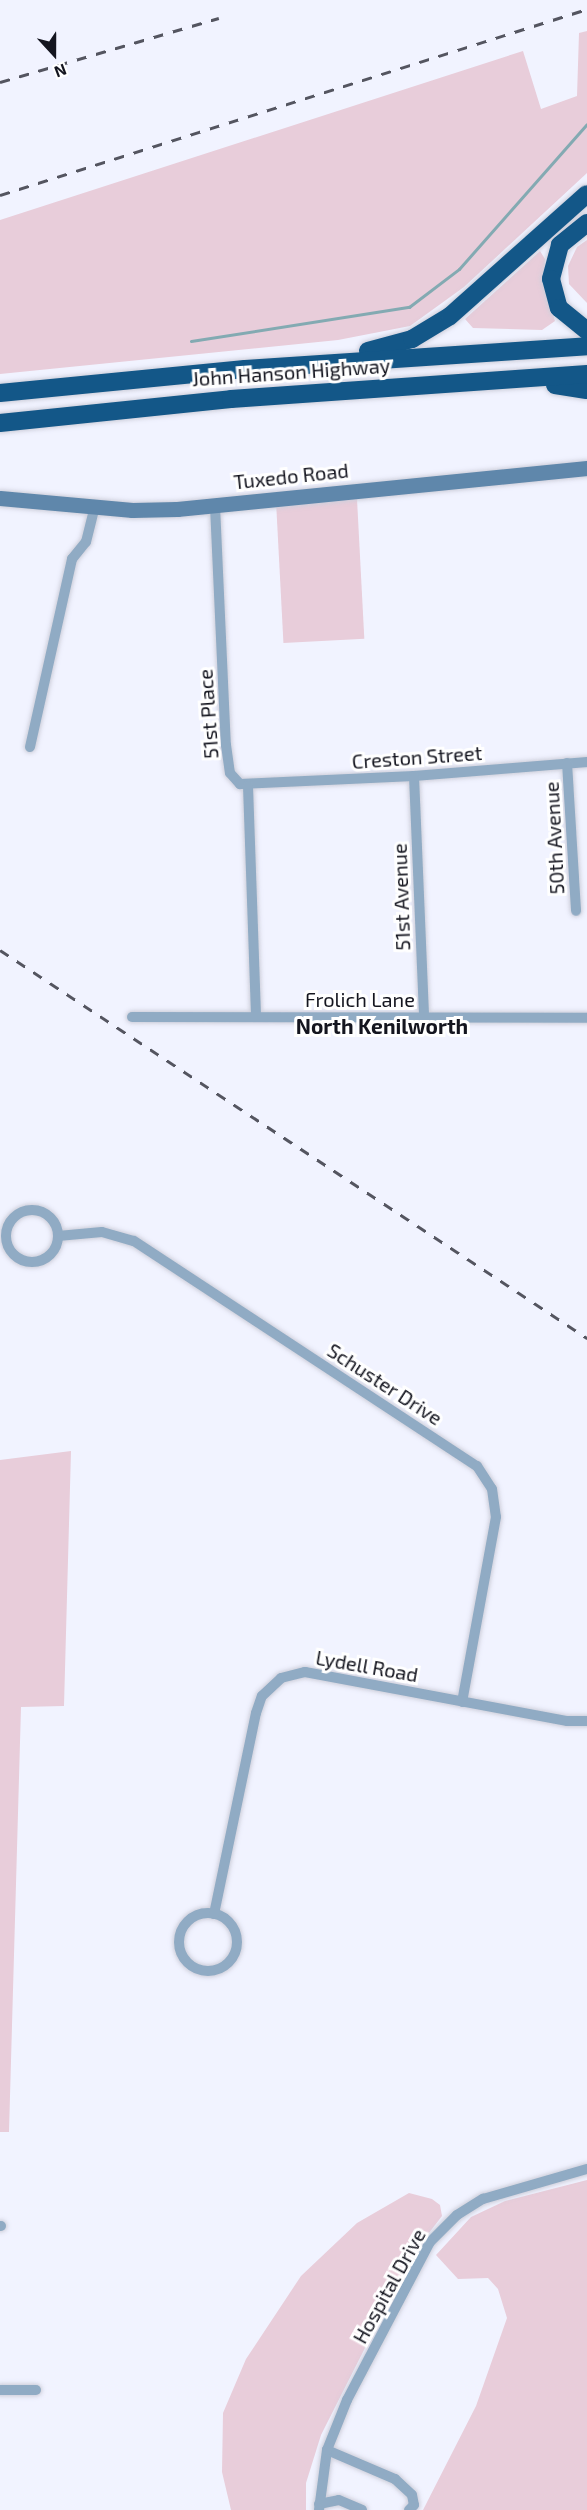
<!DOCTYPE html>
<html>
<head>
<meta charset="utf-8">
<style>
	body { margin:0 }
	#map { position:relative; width:587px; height:2510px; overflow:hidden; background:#f1f3ff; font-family:"Exo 2",sans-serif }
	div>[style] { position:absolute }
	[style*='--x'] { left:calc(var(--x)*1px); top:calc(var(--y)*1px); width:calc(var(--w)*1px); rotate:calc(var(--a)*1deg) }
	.green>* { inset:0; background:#e8cdda; transform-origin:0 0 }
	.stream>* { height:3px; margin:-1.5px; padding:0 1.5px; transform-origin:1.5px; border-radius:1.5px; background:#83aab2 }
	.roads { filter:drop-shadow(0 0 2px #cecfdb) drop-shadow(0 0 2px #cecfdb) }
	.minor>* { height:10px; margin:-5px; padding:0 5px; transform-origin:5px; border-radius:5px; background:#90abc4 }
	.minor>.ring { margin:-5px; padding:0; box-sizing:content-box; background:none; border:10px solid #90abc4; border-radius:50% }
	.secondary>* { height:15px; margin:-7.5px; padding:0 7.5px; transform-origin:7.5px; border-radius:7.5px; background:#5f87ab }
	.motorway>* { height:18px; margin:-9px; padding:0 9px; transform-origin:9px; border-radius:9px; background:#135788 }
	.rail>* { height:3px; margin-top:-1.5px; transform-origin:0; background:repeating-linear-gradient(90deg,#545560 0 10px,transparent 0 20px) }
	span { translate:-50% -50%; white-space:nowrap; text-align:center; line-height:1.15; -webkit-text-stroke:6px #fff; paint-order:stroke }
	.street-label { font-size:20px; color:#14151f }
	.neighbourhood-label { font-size:21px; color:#14151f; font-weight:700 }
	.north { position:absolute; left:24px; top:24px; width:60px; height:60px; -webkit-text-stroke:4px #fff; paint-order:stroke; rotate:159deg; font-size:16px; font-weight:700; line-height:24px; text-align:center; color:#14151f }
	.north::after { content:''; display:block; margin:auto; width:21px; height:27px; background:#14151f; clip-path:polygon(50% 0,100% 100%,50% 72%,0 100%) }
</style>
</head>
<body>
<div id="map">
	<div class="green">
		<div style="clip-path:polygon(587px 31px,587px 173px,464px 287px,410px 326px,338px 340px,0 374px,0 220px,523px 51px,541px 109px,577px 96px,579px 33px)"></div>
		<div style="clip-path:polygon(587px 240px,587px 303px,569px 284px,568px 266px,577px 247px)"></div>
		<div style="clip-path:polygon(540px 251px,545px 259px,544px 287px,555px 321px,542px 330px,473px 328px,465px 319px)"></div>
		<div style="left:357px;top:499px;width:140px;height:81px;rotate:87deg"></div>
		<div style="clip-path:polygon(71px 1451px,64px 1706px,21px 1707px,9px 2132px,0 2132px,0 1460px)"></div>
		<div style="clip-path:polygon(587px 2180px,587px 2510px,423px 2510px,476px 2406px,507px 2318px,498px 2289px,488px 2278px,458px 2279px,436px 2255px,471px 2217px,505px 2201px)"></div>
		<div style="clip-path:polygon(409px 2193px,432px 2199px,440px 2205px,442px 2216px,412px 2255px,321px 2435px,306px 2483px,306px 2510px,231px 2510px,222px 2472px,223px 2413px,246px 2359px,301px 2276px,357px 2223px)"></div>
	</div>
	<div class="stream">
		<div style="--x:191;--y:341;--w:221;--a:-8.9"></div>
		<div style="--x:409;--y:307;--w:63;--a:-37.2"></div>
		<div style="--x:459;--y:269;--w:193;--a:-48.6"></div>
	</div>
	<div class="roads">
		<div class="minor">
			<div style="--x:215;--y:506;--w:239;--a:87.4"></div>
			<div style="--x:226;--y:745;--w:28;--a:82"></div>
			<div style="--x:230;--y:773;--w:15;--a:48"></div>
			<div style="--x:240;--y:784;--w:174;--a:-2.6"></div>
			<div style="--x:414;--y:776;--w:174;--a:-4.6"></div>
			<div style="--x:30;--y:747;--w:193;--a:-77.4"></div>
			<div style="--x:72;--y:559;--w:22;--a:-51"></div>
			<div style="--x:86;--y:542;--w:36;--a:-76"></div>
			<div style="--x:567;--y:763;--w:148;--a:86.5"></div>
			<div style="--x:414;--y:776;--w:241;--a:87.6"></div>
			<div style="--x:248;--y:786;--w:231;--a:88"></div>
			<div style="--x:132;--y:1017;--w:455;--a:0.1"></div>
			<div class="ring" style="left:6px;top:1210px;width:42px;height:42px"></div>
			<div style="--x:58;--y:1236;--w:44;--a:-5.2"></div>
			<div style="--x:102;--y:1232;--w:33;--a:16"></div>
			<div style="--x:134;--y:1241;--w:410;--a:33.3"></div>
			<div style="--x:477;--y:1466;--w:27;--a:57"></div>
			<div style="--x:492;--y:1489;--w:28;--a:82"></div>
			<div style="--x:496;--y:1517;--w:188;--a:100.4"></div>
			<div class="ring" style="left:179px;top:1913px;width:48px;height:48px"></div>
			<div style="--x:214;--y:1914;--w:205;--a:-78.2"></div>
			<div style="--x:256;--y:1713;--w:18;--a:-71"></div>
			<div style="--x:262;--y:1696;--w:26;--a:-43"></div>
			<div style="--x:281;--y:1678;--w:25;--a:-14"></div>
			<div style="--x:305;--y:1672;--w:267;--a:10.6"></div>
			<div style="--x:567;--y:1721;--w:20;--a:0"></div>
			<div style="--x:0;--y:2226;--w:1;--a:0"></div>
			<div style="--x:0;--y:2390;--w:36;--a:0"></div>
			<div style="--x:327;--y:2450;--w:74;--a:23.1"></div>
			<div style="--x:395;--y:2479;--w:23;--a:43"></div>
			<div style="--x:412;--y:2495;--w:10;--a:79"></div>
			<div style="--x:414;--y:2505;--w:7;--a:135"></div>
			<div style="--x:319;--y:2504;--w:20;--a:-11"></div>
			<div style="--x:339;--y:2500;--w:25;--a:23"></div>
			<div style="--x:319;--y:2510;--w:61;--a:-82.4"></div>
			<div style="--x:327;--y:2450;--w:54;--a:-68.2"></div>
			<div style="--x:347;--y:2400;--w:178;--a:-62.3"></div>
			<div style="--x:430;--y:2242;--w:38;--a:-45"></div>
			<div style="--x:457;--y:2215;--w:31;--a:-32"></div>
			<div style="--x:483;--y:2199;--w:108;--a:-16.1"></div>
		</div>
		<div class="secondary">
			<div style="--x:0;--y:498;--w:133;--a:5.2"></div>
			<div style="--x:132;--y:510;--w:45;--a:-1.3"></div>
			<div style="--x:177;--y:509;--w:412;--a:-5.7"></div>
		</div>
		<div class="motorway">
			<div style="--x:587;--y:223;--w:35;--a:141"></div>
			<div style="--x:560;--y:245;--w:35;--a:105"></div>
			<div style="--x:551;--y:279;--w:30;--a:75"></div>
			<div style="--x:559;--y:308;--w:36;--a:39"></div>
			<div style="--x:368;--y:351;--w:46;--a:-15.3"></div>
			<div style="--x:412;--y:339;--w:44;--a:-31.2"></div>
			<div style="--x:450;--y:316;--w:183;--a:-41.7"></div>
			<div style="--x:555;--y:385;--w:32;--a:9"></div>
			<div style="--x:0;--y:393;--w:246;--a:-5.6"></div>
			<div style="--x:245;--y:369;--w:343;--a:-3.8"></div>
			<div style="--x:0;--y:423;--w:232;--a:-5.9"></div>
			<div style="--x:231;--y:399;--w:357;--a:-4"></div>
		</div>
	</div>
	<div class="rail">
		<div style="--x:0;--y:82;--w:228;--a:-16.3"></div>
		<div style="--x:0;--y:195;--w:616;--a:-17.58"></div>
		<div style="--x:0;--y:950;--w:704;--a:33.46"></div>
	</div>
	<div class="street-label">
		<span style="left:291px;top:372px;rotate:-4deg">John Hanson Highway</span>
		<span style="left:291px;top:476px;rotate:-6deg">Tuxedo Road</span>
		<span style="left:208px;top:714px;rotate:-94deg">51st Place</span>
		<span style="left:417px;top:757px;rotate:-4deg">Creston Street</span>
		<span style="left:554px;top:838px;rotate:-93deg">50th Avenue</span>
		<span style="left:401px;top:897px;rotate:-92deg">51st Avenue</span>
		<span style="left:360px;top:999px">Frolich Lane</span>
		<span style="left:385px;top:1384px;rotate:33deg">Schuster Drive</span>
		<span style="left:367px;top:1666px;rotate:10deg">Lydell Road</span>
		<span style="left:389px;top:2286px;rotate:-61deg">Hospital Drive</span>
	</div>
	<div class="neighbourhood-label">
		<span style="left:382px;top:1026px">North Kenilworth</span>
	</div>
	<div class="north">N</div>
</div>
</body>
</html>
